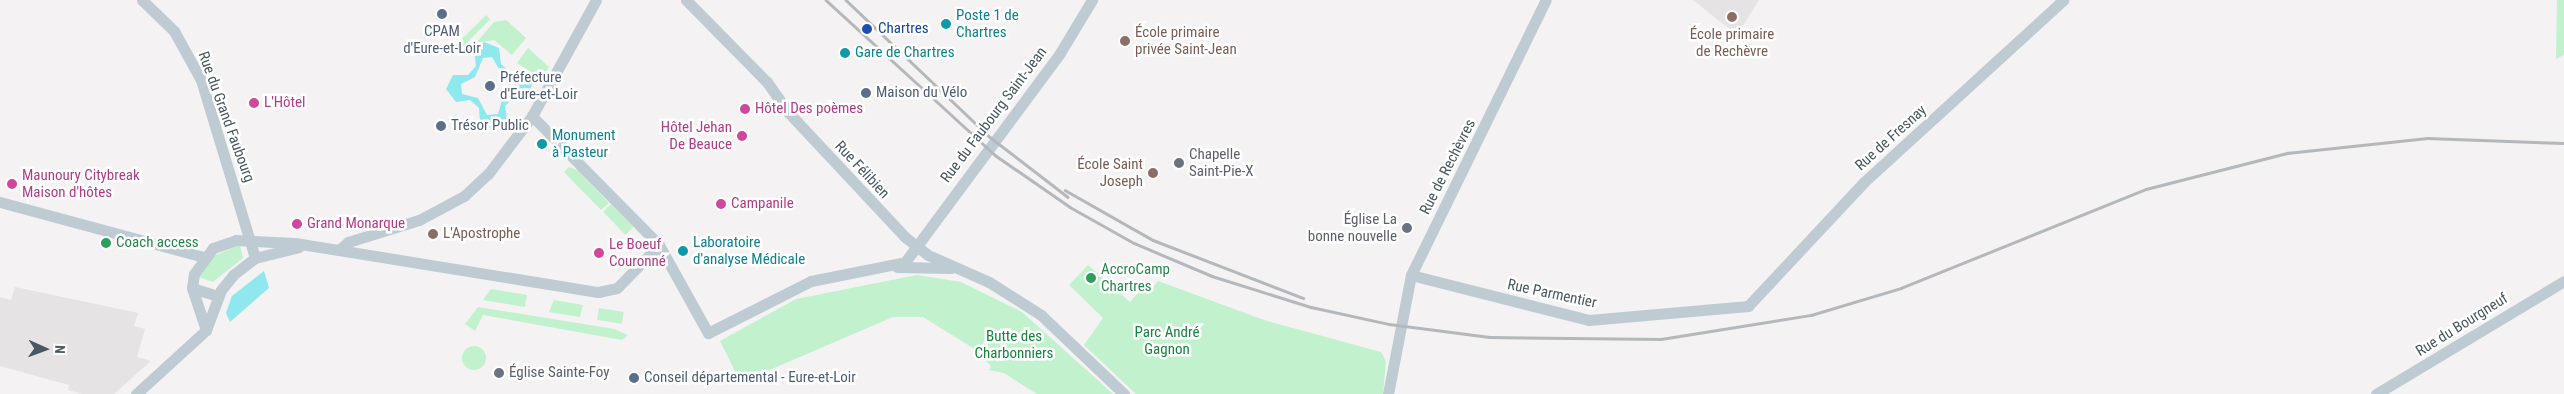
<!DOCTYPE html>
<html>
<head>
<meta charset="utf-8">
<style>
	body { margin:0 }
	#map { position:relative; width:2564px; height:394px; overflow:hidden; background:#f4f2f2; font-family:"Roboto Condensed",sans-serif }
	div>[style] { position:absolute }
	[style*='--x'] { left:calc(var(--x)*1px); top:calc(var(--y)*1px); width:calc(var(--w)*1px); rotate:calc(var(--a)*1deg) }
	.education>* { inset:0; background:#e5e3e4 }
	.green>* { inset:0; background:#c1f1cd; transform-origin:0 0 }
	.round { border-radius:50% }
	.water>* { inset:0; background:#8ee8ee }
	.secondary>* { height:11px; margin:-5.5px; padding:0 5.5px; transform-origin:5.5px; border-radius:5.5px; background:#becbd3 }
	.rail>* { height:2.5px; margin:-1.25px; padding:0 1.25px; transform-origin:1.25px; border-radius:1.25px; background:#b4b8bc }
	.dots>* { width:14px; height:14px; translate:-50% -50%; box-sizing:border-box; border:2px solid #fff; border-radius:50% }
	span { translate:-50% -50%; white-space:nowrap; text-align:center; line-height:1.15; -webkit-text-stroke:5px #fff; paint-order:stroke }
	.culture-label { font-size:15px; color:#0d838f }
	.left { translate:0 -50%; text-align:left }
	.transit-label { font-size:15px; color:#164399 }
	.service-label { font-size:15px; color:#4e5e75 }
	.education-label { font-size:15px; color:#785e54 }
	.right { translate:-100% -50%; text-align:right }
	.hotel-label { font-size:15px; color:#b23c85 }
	.street-label { font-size:15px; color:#495860 }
	.worship-label { font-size:15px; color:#5b616d }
	.leisure-label { font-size:15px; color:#27864d }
	.park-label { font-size:15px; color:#16853e }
	.north { position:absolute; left:20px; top:324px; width:50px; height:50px; -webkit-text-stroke:4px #fff; paint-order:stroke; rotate:92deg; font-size:14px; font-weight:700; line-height:20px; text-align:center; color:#495860 }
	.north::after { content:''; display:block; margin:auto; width:18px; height:22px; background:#495860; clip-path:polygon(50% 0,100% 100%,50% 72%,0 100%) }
</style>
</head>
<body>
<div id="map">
	<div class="education">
		<div style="clip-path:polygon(1693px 0,1759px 0,1737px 35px)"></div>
		<div style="clip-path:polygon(15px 287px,138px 313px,134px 326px,145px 329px,137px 357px,151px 361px,114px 394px,82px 394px,68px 390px,69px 385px,0 366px,0 297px,11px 300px)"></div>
	</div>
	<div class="green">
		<div style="clip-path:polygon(2557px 0,2564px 0,2564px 55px,2556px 59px)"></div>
		<div style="left:486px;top:15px;width:6px;height:45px;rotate:45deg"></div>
		<div style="clip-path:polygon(506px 20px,526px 38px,512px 55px,494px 40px,476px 43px,494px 22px)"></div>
		<div style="clip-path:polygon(528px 48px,549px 67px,538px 83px,533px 73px,517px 63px)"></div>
		<div style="clip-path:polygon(569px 167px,578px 170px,609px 203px,601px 210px,564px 172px)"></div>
		<div style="left:611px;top:204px;width:32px;height:11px;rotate:46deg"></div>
		<div style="clip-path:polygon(240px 245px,243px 258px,213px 282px,199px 277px,211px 257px)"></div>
		<div style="clip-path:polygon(1088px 265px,1130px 302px,1143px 287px,1149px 292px,1158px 281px,1264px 320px,1381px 352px,1386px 361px,1383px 394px,1136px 394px,1084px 345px,1103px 318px,1069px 285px)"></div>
		<div style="clip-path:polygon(917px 275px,961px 282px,1022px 312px,1113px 394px,1037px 394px,1004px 373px,989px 370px,991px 366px,973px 348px,923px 317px,893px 317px,744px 381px,739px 379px,720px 341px,796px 299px)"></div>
		<div style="clip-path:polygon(491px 289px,527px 295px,525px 307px,483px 300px)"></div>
		<div style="clip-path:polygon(554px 300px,583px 305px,580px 317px,549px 312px)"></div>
		<div style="clip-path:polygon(478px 307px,614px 329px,628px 335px,622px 340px,483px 315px,475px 331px,465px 324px)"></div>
		<div style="left:599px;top:308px;width:25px;height:12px;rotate:9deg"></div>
		<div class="round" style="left:462px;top:346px;width:24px;height:24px"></div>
	</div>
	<div class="water">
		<div style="clip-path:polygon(evenodd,484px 42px,499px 48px,501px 64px,510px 72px,526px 71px,533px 81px,528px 96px,513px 98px,505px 106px,507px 119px,494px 129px,480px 123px,479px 108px,470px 100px,456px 102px,446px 89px,453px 75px,468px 75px,476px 66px,474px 50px,484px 42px,492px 57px,502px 74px,519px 79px,519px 89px,503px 97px,498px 114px,487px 115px,478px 98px,462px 94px,461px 84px,475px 77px,483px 58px,492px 57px)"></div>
		<div style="clip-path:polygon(264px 271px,269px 288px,230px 322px,226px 313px,232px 296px)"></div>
	</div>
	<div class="secondary">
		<div style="--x:142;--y:0;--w:45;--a:44.1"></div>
		<div style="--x:174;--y:31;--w:56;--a:61.1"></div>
		<div style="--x:201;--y:80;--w:186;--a:73.1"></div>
		<div style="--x:686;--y:0;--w:115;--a:45.4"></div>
		<div style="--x:767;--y:82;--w:37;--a:55"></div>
		<div style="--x:788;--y:112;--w:171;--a:46.9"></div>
		<div style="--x:905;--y:237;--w:29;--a:38"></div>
		<div style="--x:928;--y:255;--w:67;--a:23.9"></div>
		<div style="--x:989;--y:282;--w:62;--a:32.4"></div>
		<div style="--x:1041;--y:315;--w:115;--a:43.6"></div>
		<div style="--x:532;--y:116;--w:181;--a:45.4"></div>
		<div style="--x:659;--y:245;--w:101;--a:60.9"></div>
		<div style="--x:708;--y:333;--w:115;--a:-26.8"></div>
		<div style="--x:811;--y:281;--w:96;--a:-11.4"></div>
		<div style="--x:905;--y:262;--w:260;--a:-53.4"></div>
		<div style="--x:1060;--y:53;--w:62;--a:-58.9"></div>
		<div style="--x:0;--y:202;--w:211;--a:15.1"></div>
		<div style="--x:339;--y:250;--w:12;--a:-42"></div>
		<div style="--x:348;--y:242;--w:74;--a:-17.2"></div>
		<div style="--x:419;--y:220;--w:51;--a:-28.1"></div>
		<div style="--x:464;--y:196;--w:33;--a:-43"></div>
		<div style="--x:488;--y:174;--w:73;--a:-52.8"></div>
		<div style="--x:532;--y:116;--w:132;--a:-61.1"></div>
		<div style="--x:897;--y:267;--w:54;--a:1.1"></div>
		<div style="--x:1411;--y:275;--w:184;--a:14.2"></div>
		<div style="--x:1589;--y:320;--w:160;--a:-5"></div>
		<div style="--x:1748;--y:306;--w:170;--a:-46.9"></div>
		<div style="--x:1864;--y:182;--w:270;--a:-42.4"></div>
		<div style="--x:192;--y:288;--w:27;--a:17"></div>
		<div style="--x:206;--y:330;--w:44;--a:-108.4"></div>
		<div style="--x:192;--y:288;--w:14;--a:-82"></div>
		<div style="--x:194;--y:274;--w:32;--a:-54"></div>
		<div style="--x:213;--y:248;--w:24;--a:-19"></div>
		<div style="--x:236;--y:240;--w:59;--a:2.9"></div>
		<div style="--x:295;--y:243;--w:307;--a:9.2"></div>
		<div style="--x:598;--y:292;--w:19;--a:-12"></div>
		<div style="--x:617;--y:288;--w:60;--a:-45.7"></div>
		<div style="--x:136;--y:394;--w:95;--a:-42.4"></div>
		<div style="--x:206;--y:330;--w:43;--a:-69.4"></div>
		<div style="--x:221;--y:290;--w:19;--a:-51"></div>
		<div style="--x:233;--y:275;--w:28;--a:-38"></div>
		<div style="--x:255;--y:258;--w:45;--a:-14"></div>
		<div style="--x:1388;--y:394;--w:121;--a:-79.1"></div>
		<div style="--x:1411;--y:275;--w:306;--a:-63.9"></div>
		<div style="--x:2376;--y:394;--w:219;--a:-31"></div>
	</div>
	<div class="rail">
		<div style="--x:826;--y:0;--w:229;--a:42.5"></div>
		<div style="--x:995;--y:155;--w:91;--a:34.7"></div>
		<div style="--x:1070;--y:207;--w:73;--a:29.4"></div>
		<div style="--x:1134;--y:243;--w:85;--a:22.9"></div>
		<div style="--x:1212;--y:276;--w:104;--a:17.4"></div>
		<div style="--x:1311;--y:307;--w:80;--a:12.3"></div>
		<div style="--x:1389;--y:324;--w:101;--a:7.4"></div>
		<div style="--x:1489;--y:337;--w:172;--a:0.7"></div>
		<div style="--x:1661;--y:339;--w:152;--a:-9.1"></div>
		<div style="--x:1811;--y:315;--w:94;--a:-16.7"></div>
		<div style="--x:1901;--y:288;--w:264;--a:-22"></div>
		<div style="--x:2146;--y:189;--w:146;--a:-14.3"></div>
		<div style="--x:2287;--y:153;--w:141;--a:-6.1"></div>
		<div style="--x:2427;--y:138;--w:137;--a:2.1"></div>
		<div style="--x:846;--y:0;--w:199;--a:43.6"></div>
		<div style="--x:990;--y:137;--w:98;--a:37.6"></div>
		<div style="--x:1065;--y:190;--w:101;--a:29.6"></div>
		<div style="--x:1153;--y:240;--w:161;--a:21.1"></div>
	</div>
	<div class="dots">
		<div style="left:442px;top:14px;background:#5c6f8a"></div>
		<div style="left:1732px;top:17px;background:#8d6e63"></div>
		<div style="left:946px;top:24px;background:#0f9aa8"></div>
		<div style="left:867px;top:29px;background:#1a4fb4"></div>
		<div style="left:1125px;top:41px;background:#8d6e63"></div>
		<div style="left:845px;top:53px;background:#0f9aa8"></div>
		<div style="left:490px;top:86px;background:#5c6f8a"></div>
		<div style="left:866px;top:93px;background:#5c6f8a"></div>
		<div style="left:254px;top:103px;background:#d1479c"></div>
		<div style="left:745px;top:109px;background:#d1479c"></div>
		<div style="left:441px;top:126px;background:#5c6f8a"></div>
		<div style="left:742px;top:136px;background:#d1479c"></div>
		<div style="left:542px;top:144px;background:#0f9aa8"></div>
		<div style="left:1179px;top:163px;background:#6b7280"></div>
		<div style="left:1153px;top:173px;background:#8d6e63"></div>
		<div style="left:12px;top:184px;background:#d1479c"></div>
		<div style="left:721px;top:204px;background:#d1479c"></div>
		<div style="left:297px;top:224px;background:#d1479c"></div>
		<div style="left:1407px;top:228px;background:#6b7280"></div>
		<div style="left:433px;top:234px;background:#8d6e63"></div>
		<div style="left:106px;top:243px;background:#2e9e5b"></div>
		<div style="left:683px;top:251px;background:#0f9aa8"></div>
		<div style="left:599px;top:253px;background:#d1479c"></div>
		<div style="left:1091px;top:278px;background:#2e9e5b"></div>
		<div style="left:499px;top:373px;background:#6b7280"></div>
		<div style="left:634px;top:378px;background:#5c6f8a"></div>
	</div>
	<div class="culture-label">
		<span class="left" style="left:956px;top:24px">Poste 1 de<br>Chartres</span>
		<span class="left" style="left:855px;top:53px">Gare de Chartres</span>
		<span class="left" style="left:552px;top:144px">Monument<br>à Pasteur</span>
		<span class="left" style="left:693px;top:251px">Laboratoire<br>d'analyse Médicale</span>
	</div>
	<div class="transit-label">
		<span class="left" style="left:878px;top:29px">Chartres</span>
	</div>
	<div class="service-label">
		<span style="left:442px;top:40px">CPAM<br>d'Eure-et-Loir</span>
		<span class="left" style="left:500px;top:86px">Préfecture<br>d'Eure-et-Loir</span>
		<span class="left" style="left:876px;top:93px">Maison du Vélo</span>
		<span class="left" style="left:451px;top:126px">Trésor Public</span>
		<span class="left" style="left:644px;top:378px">Conseil départemental - Eure-et-Loir</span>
	</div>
	<div class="education-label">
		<span class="left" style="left:1135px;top:41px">École primaire<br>privée Saint-Jean</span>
		<span style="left:1732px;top:43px">École primaire<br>de Rechèvre</span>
		<span class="right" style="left:1143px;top:173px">École Saint<br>Joseph</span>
		<span class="left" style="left:443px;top:234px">L'Apostrophe</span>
	</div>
	<div class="hotel-label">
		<span class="left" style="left:264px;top:103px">L'Hôtel</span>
		<span class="left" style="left:755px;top:109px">Hôtel Des poèmes</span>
		<span class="right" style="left:732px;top:136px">Hôtel Jehan<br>De Beauce</span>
		<span class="left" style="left:22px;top:184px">Maunoury Citybreak<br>Maison d'hôtes</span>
		<span class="left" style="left:731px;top:204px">Campanile</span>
		<span class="left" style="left:307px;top:224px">Grand Monarque</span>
		<span class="left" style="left:609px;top:253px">Le Boeuf<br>Couronné</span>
	</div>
	<div class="street-label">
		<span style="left:994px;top:115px;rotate:-53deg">Rue du Faubourg Saint-Jean</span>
		<span style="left:226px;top:117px;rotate:70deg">Rue du Grand Faubourg</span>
		<span style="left:1891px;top:138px;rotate:-42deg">Rue de Fresnay</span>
		<span style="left:1448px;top:167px;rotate:-63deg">Rue de Rechèvres</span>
		<span style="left:862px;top:170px;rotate:47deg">Rue Félibien</span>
		<span style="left:1552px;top:294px;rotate:12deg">Rue Parmentier</span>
		<span style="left:2462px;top:325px;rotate:-32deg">Rue du Bourgneuf</span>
	</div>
	<div class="worship-label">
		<span class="left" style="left:1189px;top:163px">Chapelle<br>Saint-Pie-X</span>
		<span class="right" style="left:1397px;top:228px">Église La<br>bonne nouvelle</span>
		<span class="left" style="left:509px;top:373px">Église Sainte-Foy</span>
	</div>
	<div class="leisure-label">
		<span class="left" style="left:116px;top:243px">Coach access</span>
		<span class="left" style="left:1101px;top:278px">AccroCamp<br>Chartres</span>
	</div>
	<div class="park-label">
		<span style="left:1167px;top:341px">Parc André<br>Gagnon</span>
		<span style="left:1014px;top:345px">Butte des<br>Charbonniers</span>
	</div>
	<div class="north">N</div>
</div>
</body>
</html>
